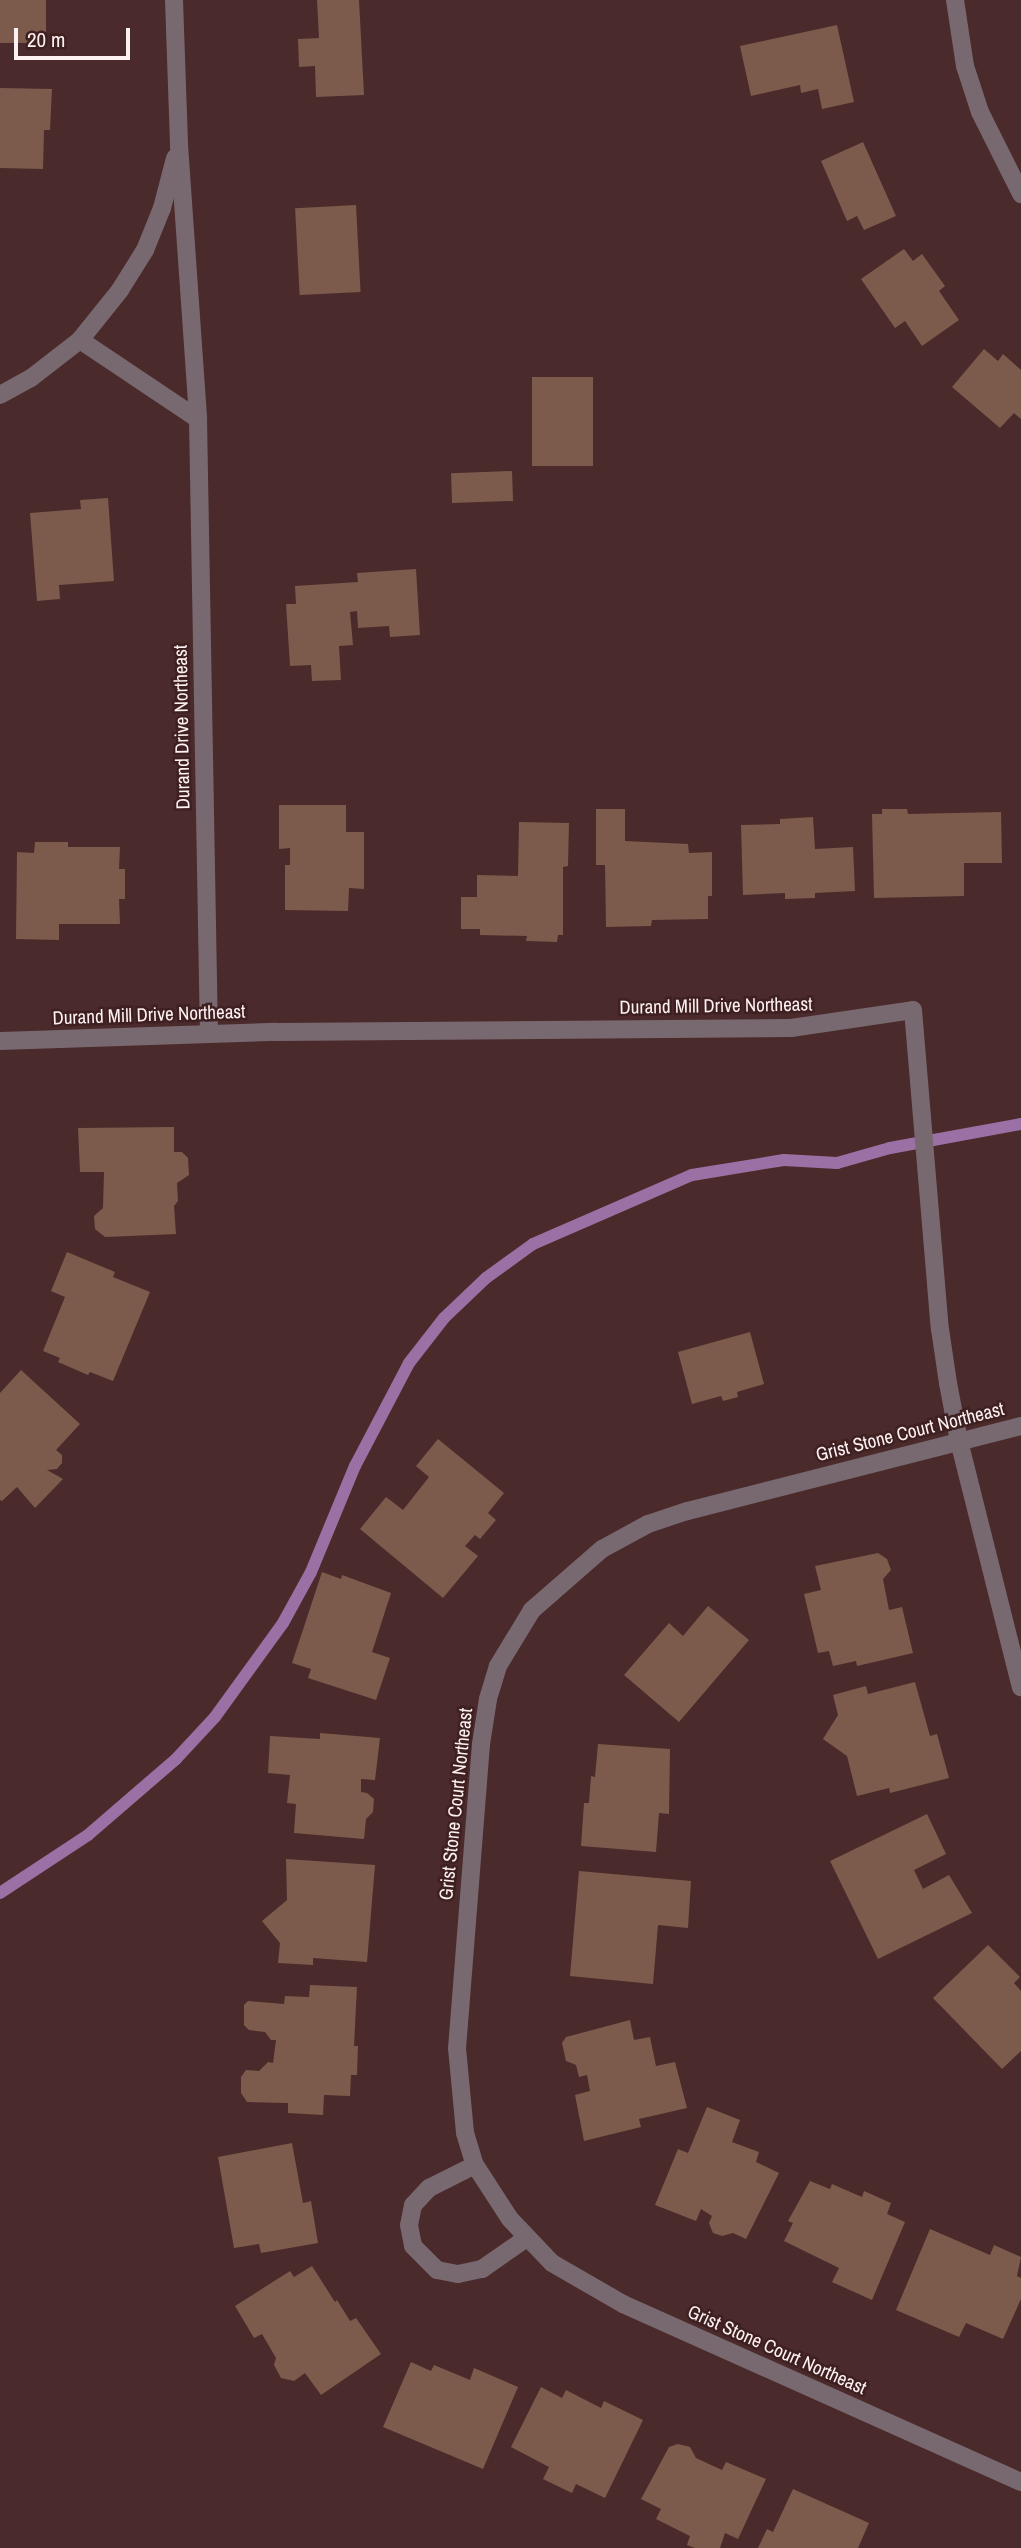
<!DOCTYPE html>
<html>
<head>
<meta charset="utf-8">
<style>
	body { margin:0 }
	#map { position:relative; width:1021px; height:2548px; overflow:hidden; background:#4b2a2b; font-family:"Archivo Narrow",sans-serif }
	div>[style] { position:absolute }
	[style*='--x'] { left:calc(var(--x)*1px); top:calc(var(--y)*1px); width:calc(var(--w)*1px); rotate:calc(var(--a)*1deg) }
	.stream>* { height:12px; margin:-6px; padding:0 6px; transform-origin:6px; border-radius:6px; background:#9b70a4 }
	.building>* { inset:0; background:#7c5b4c; transform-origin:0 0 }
	.minor>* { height:18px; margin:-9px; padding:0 9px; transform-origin:9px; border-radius:9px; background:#786970 }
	span { translate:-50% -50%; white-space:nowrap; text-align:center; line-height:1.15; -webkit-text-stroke:5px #3f2021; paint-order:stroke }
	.street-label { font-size:19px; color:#fef1f1 }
	.scale { position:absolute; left:14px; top:28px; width:116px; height:32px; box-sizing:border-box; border:4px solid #fef1f1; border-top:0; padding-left:9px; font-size:21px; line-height:24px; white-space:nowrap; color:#fef1f1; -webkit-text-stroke:5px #3f2021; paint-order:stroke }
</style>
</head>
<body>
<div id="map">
	<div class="stream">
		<div style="--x:0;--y:1893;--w:105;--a:-33.4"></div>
		<div style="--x:88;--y:1835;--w:116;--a:-40.8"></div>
		<div style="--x:176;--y:1759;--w:57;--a:-47.1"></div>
		<div style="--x:215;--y:1717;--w:116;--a:-54.1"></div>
		<div style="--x:283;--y:1623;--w:58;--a:-61.2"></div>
		<div style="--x:311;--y:1572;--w:115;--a:-67.5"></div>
		<div style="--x:355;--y:1466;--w:116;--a:-62.3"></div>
		<div style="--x:409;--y:1363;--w:57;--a:-52.1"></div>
		<div style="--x:444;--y:1318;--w:58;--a:-43.6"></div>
		<div style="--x:486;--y:1278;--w:58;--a:-35.9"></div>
		<div style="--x:533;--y:1244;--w:173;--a:-23.5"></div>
		<div style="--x:692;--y:1175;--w:93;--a:-9.3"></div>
		<div style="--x:784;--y:1160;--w:53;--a:3.2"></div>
		<div style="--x:837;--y:1163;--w:55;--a:-15.8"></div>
		<div style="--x:890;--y:1148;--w:133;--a:-10.4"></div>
	</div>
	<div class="building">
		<div style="left:0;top:0;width:46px;height:43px"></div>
		<div style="clip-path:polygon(317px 0,359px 0,364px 95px,316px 97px,315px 66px,299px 67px,298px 39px,319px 38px)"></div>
		<div style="clip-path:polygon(837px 25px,854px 102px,822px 109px,818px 89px,801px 93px,800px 85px,751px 96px,740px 46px)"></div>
		<div style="clip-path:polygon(0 88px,52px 89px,50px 130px,44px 130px,43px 169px,0 168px)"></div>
		<div style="clip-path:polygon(863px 142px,896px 216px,864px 230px,857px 216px,847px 221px,821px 161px)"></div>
		<div style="left:356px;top:205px;width:87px;height:61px;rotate:87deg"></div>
		<div style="clip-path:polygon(904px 249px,913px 261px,922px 254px,945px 286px,939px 291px,959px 320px,922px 346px,905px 321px,895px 328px,861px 279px)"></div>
		<div style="clip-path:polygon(984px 349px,998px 361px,1003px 354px,1021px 370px,1021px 419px,1014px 413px,1000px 428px,952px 387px)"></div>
		<div style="left:532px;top:377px;width:61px;height:89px"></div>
		<div style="left:512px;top:471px;width:30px;height:61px;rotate:88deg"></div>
		<div style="clip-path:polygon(108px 498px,114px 581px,59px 585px,60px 599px,37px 601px,30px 513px,81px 509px,80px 500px)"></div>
		<div style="clip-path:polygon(416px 569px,420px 635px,390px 637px,389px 626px,358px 628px,357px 611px,350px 612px,353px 645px,339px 646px,341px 680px,312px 681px,311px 665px,290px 666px,286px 604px,296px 604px,295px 586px,358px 582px,357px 573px)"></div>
		<div style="clip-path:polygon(279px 805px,346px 805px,346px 832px,364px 832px,364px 889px,349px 888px,348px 911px,285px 910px,285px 865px,290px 865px,290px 848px,279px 849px)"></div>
		<div style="clip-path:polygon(596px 809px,625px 809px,625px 841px,688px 844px,689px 853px,712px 852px,712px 896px,708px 896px,708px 919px,652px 920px,651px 926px,606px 927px,605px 865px,596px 865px)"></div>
		<div style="clip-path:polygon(882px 809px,907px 809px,908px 814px,1001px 812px,1002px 863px,964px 863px,964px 896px,874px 898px,872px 814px,882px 814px)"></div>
		<div style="clip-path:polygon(813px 817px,815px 849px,853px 847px,855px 891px,815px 893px,815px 898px,785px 899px,785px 893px,743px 895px,741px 825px,780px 824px,780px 819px)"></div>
		<div style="clip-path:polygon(519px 822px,569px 823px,568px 866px,563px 867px,563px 935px,558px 935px,557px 942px,526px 941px,527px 936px,480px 935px,480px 929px,461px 929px,461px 897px,477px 897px,477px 875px,518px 876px)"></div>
		<div style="clip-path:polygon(35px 842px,68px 842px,68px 847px,120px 847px,119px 869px,125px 869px,125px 899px,119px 899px,120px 924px,59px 924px,59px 940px,16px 939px,17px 852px,34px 853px)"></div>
		<div style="clip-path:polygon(174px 1127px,174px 1152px,182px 1152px,188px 1158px,189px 1175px,177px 1183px,178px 1201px,174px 1206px,176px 1234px,105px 1237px,95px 1229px,94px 1216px,103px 1208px,104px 1172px,80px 1172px,78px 1128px)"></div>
		<div style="clip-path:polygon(67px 1252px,115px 1272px,113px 1277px,150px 1292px,113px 1381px,90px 1372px,88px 1375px,58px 1362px,60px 1358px,43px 1351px,65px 1297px,51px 1291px)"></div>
		<div style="clip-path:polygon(750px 1332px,764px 1384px,737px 1392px,738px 1397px,723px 1401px,721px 1396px,692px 1404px,678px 1352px)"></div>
		<div style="clip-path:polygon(21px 1370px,80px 1424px,56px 1450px,62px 1455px,62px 1463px,57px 1469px,47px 1470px,63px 1479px,35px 1508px,17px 1487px,2px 1501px,0 1500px,0 1393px)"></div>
		<div style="clip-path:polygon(438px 1439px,504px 1493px,488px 1513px,496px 1520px,480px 1539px,475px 1535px,465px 1546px,478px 1556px,443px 1598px,360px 1529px,386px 1497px,403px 1510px,429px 1477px,416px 1466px)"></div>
		<div style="clip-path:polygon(878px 1553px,887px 1559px,891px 1570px,883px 1579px,889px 1610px,902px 1607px,913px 1653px,857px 1666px,856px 1661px,833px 1666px,829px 1651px,818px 1653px,804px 1594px,821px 1590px,815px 1566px)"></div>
		<div style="clip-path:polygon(322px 1572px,341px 1579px,342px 1575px,391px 1593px,372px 1652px,390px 1658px,376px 1700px,308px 1678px,311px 1669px,292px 1663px)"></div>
		<div style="clip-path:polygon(708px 1606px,749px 1640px,679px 1722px,624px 1675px,669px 1623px,683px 1636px)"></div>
		<div style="clip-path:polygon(915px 1682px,930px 1736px,937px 1734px,949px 1778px,890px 1793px,889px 1788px,857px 1796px,847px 1756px,823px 1739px,838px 1715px,833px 1695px,866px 1686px,868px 1694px)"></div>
		<div style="clip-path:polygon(320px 1733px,380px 1738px,375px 1780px,361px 1779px,361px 1792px,367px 1793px,374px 1799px,373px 1812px,366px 1819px,364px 1839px,294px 1833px,296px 1804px,287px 1803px,290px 1775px,268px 1773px,270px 1736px,320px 1739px)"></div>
		<div style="clip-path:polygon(598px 1744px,670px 1749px,669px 1814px,659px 1813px,656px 1852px,581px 1846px,584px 1803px,589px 1803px,591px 1776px,595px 1777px)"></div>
		<div style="clip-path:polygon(927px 1814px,946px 1854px,914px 1870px,923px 1889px,949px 1875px,972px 1913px,878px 1959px,830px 1861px)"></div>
		<div style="clip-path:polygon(286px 1859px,375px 1865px,367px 1962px,313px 1958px,313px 1965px,278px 1963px,280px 1943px,262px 1921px,287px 1900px)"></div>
		<div style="clip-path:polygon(579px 1871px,691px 1881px,688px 1928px,658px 1925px,653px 1984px,570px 1976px)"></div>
		<div style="clip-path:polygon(988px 1945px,1020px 1977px,1014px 1983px,1021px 1991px,1021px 2051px,1002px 2069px,933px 1998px)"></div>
		<div style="clip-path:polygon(310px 1985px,357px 1987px,354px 2046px,358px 2046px,357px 2075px,351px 2075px,350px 2096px,324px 2095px,323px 2115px,288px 2113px,288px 2103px,247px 2102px,241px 2093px,241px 2077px,246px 2070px,259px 2071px,268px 2062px,273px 2063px,276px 2040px,271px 2040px,265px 2032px,249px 2030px,244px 2025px,244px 2005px,248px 2001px,284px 2004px,285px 1996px,309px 1997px)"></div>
		<div style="clip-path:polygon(630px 2020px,634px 2040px,650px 2037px,656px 2066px,675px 2062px,687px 2108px,639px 2119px,641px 2127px,584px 2141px,575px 2095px,590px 2091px,587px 2075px,579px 2077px,576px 2065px,566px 2061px,562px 2043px,566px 2037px)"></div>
		<div style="clip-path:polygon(707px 2107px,740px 2120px,732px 2142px,759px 2152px,756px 2162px,779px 2173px,746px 2239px,733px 2233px,722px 2236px,713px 2233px,709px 2223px,712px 2216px,701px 2209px,696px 2221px,655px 2205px,678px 2149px,688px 2153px)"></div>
		<div style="clip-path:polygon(292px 2143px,303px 2203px,311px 2201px,318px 2243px,261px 2253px,259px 2244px,234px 2248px,218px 2157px)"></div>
		<div style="clip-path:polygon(810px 2181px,830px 2189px,832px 2184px,862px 2197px,864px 2191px,891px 2203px,887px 2214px,905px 2222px,872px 2300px,832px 2282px,839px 2268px,784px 2241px,793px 2223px,788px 2221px)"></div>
		<div style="clip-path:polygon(930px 2229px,990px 2255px,994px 2245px,1021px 2257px,1017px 2276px,1021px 2278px,1021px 2299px,1003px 2339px,966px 2323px,959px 2337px,896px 2310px)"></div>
		<div style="clip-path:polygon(312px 2266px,335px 2302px,337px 2300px,350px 2321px,356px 2318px,381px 2354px,321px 2395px,305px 2373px,294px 2381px,281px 2378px,274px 2365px,276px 2358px,262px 2334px,254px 2338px,235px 2306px,290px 2271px,294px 2277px)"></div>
		<div style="clip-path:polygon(411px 2362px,431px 2371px,434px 2365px,470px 2380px,474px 2368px,518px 2387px,483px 2469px,383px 2427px)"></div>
		<div style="clip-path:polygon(541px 2387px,562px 2398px,566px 2390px,601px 2408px,604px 2401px,643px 2420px,605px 2498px,576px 2484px,572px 2493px,543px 2479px,549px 2467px,511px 2447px)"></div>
		<div style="clip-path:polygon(678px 2444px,690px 2447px,696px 2458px,722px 2470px,726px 2462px,766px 2479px,738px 2539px,725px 2533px,720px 2548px,695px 2548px,687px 2545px,690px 2536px,656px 2519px,661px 2509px,641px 2499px,669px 2447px)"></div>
		<div style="clip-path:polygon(793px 2489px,869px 2523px,858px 2548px,758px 2548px,767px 2529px,773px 2532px)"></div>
	</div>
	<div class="minor">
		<div style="--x:174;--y:0;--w:145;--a:88"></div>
		<div style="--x:179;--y:145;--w:275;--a:86"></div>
		<div style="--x:198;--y:419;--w:615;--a:88.98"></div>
		<div style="--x:955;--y:0;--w:67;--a:81.4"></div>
		<div style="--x:965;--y:66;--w:48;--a:71.9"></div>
		<div style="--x:980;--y:112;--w:92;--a:63.4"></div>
		<div style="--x:80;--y:340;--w:142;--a:33.8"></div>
		<div style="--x:0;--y:395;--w:35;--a:-29"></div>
		<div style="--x:31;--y:378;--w:62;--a:-37.8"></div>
		<div style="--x:80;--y:340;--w:64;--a:-51.3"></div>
		<div style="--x:120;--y:290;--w:47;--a:-58"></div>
		<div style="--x:145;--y:250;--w:45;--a:-68"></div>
		<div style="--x:162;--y:208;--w:52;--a:-75.4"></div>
		<div style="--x:0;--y:1041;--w:276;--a:-1.9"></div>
		<div style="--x:276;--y:1032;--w:515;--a:-0.45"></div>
		<div style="--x:791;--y:1028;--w:123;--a:-8.4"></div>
		<div style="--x:913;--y:1010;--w:320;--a:85.2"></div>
		<div style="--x:940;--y:1329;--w:55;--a:81.6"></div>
		<div style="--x:948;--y:1383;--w:59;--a:79.3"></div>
		<div style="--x:959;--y:1441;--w:254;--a:75.9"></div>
		<div style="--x:1021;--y:1426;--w:345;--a:165.7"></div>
		<div style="--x:687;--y:1511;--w:41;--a:161.6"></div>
		<div style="--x:648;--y:1524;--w:52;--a:151.5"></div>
		<div style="--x:602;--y:1549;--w:93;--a:138.9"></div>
		<div style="--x:532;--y:1610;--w:66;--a:121.3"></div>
		<div style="--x:498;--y:1666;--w:34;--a:107"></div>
		<div style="--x:488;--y:1699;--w:46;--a:98.8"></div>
		<div style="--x:481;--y:1744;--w:305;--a:94.5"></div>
		<div style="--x:457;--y:2048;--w:85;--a:84.6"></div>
		<div style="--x:465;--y:2133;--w:34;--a:73"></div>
		<div style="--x:475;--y:2165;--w:64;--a:57.1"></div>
		<div style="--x:510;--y:2219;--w:61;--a:46.3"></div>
		<div style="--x:552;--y:2263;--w:82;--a:30"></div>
		<div style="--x:623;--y:2304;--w:436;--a:24.1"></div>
		<div style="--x:475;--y:2165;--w:51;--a:153.4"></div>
		<div style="--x:429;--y:2188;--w:23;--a:133"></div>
		<div style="--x:413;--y:2205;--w:20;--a:101"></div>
		<div style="--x:409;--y:2225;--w:21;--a:79"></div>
		<div style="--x:413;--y:2246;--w:34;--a:45"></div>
		<div style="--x:437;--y:2270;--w:21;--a:11"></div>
		<div style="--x:458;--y:2274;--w:25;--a:-12"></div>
		<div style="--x:482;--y:2269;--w:52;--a:-34.9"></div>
	</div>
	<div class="street-label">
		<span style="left:182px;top:727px;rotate:-91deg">Durand Drive Northeast</span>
		<span style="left:716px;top:1006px;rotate:-1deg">Durand Mill Drive Northeast</span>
		<span style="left:149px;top:1015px;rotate:-2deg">Durand Mill Drive Northeast</span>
		<span style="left:910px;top:1432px;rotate:-14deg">Grist Stone Court Northeast</span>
		<span style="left:456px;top:1804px;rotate:-84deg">Grist Stone Court Northeast</span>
		<span style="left:777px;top:2350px;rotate:24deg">Grist Stone Court Northeast</span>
	</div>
	<div class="scale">20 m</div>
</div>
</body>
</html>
